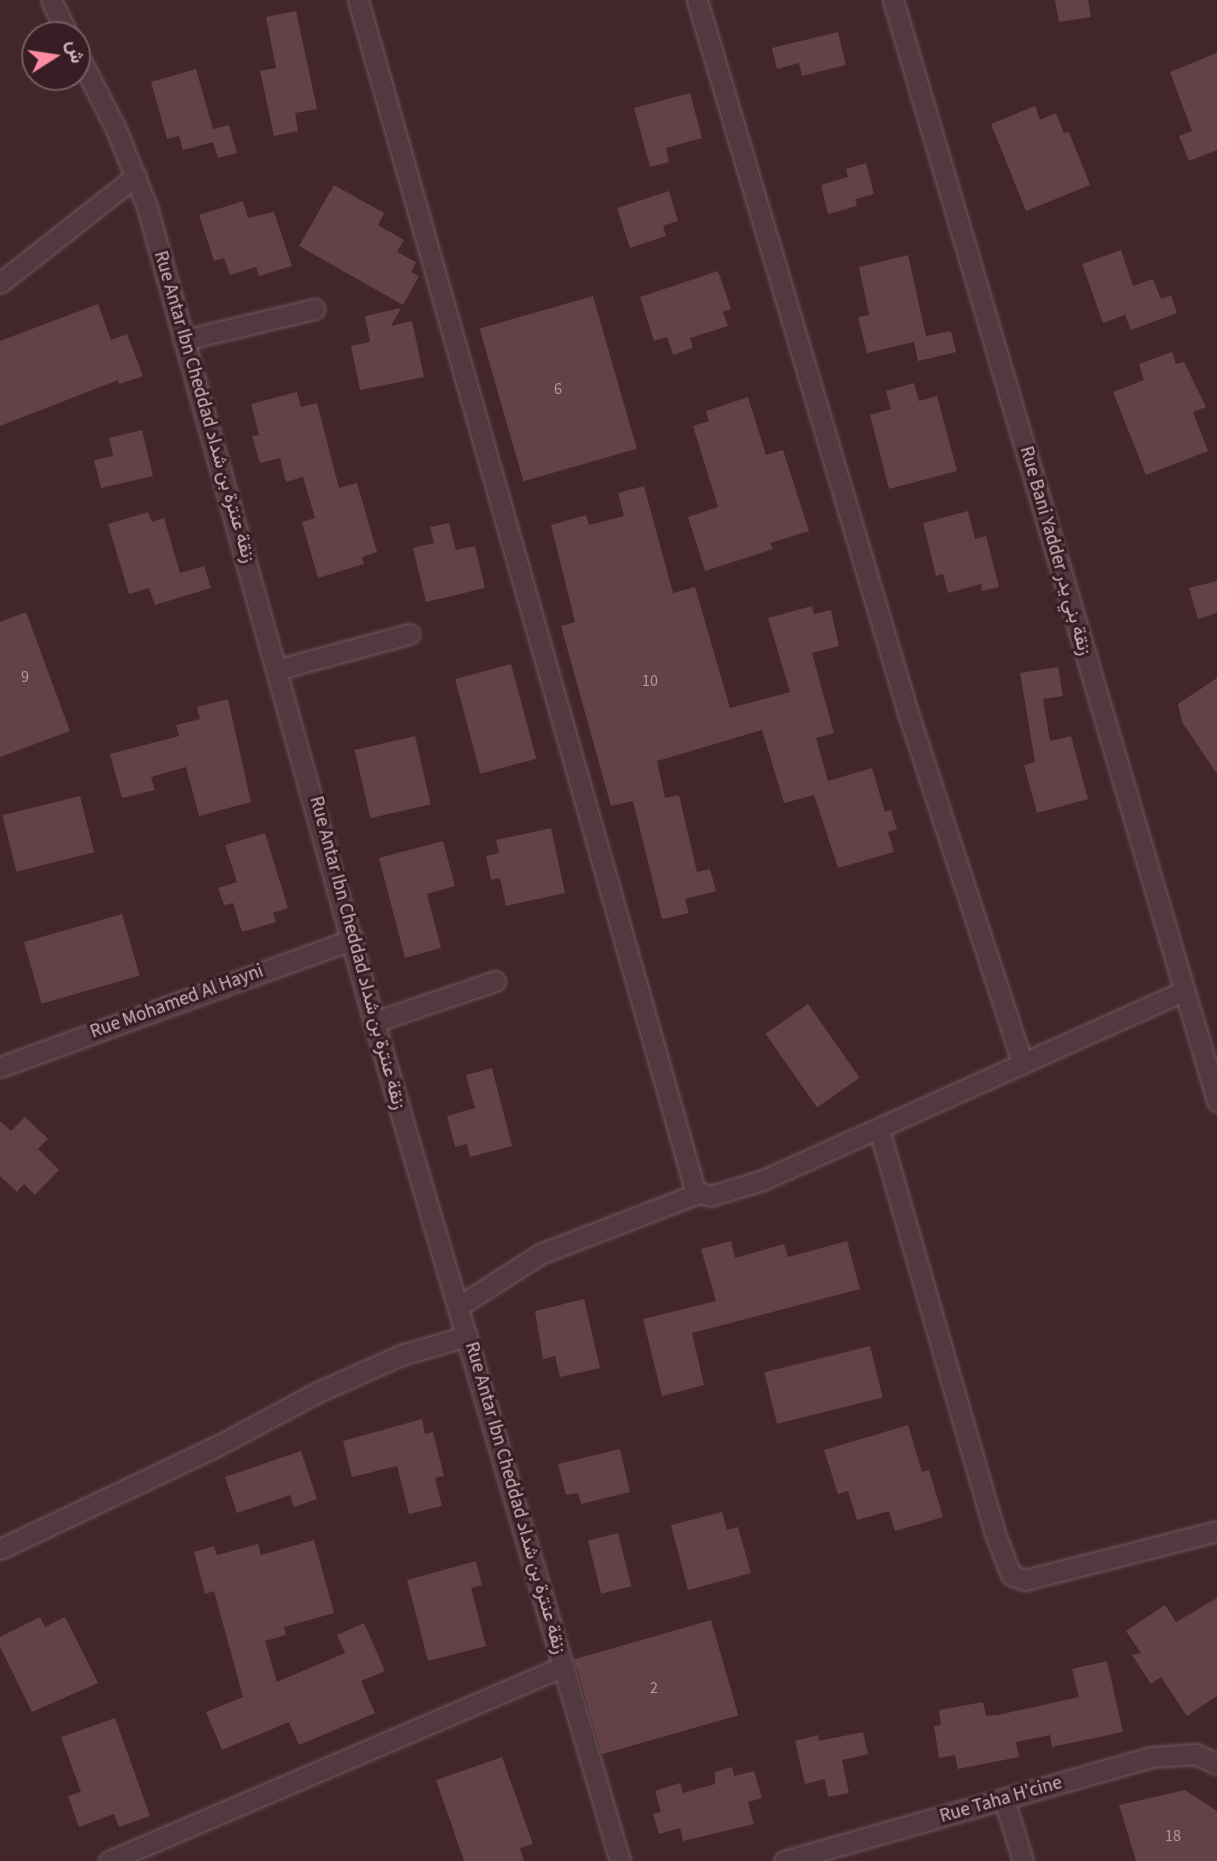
<!DOCTYPE html>
<html>
<head>
<meta charset="utf-8">
<style>
	body { margin:0 }
	#map { position:relative; width:1217px; height:1861px; overflow:hidden; background:#43252c; font-family:"Source Sans 3",Vazirmatn,sans-serif }
	div>[style] { position:absolute }
	[style*='--x'] { left:calc(var(--x)*1px); top:calc(var(--y)*1px); width:calc(var(--w)*1px); rotate:calc(var(--a)*1deg) }
	.building>* { inset:0; background:#634149; transform-origin:0 0 }
	.roads { filter:drop-shadow(0 0 2px #70575d) drop-shadow(0 0 2px #70575d) }
	.street>* { height:19px; margin:-9.5px; padding:0 9.5px; transform-origin:9.5px; border-radius:9.5px; background:#52393f }
	span { translate:-50% -50%; white-space:nowrap; text-align:center; line-height:1.15; -webkit-text-stroke:6px #381e24; paint-order:stroke }
	.number-label { font-size:16px; color:#b2999e }
	.number-label span { -webkit-text-stroke-width:0 }
	.street-label { font-size:19px; color:#ccb6bb }
	.north { position:absolute; left:21px; top:21px; width:70px; height:70px; box-sizing:border-box; background:#381e24; border:2px solid #735b60; border-radius:50%; rotate:78deg; font-size:19px; font-weight:700; line-height:28px; text-align:center; color:#ccb6bb }
	.north::after { content:''; display:block; margin:auto; width:24px; height:32px; background:#fd8ba1; clip-path:polygon(50% 0,100% 100%,50% 72%,0 100%) }
</style>
</head>
<body>
<div id="map">
	<div class="building">
		<div style="clip-path:polygon(1055px 0,1088px 0,1091px 17px,1059px 22px)"></div>
		<div style="clip-path:polygon(296px 11px,317px 109px,295px 113px,298px 131px,274px 136px,260px 71px,276px 68px,266px 17px)"></div>
		<div style="clip-path:polygon(838px 32px,846px 65px,802px 76px,799px 63px,777px 69px,772px 48px)"></div>
		<div style="clip-path:polygon(1217px 53px,1217px 150px,1189px 161px,1179px 136px,1192px 131px,1170px 72px)"></div>
		<div style="clip-path:polygon(196px 69px,213px 129px,229px 125px,237px 153px,218px 158px,213px 142px,183px 150px,179px 136px,167px 139px,151px 82px)"></div>
		<div style="clip-path:polygon(690px 93px,702px 138px,666px 148px,669px 162px,650px 167px,634px 108px)"></div>
		<div style="clip-path:polygon(1035px 106px,1040px 120px,1056px 113px,1064px 133px,1069px 132px,1090px 185px,1026px 211px,991px 124px)"></div>
		<div style="clip-path:polygon(866px 163px,874px 194px,855px 199px,857px 206px,828px 214px,821px 185px,848px 177px,846px 169px)"></div>
		<div style="clip-path:polygon(334px 185px,384px 213px,378px 225px,404px 240px,397px 252px,416px 262px,411px 272px,419px 276px,403px 305px,299px 246px)"></div>
		<div style="clip-path:polygon(669px 191px,678px 221px,663px 226px,666px 236px,630px 248px,617px 208px)"></div>
		<div style="clip-path:polygon(243px 201px,248px 218px,274px 212px,292px 266px,259px 276px,256px 267px,230px 275px,224px 258px,214px 261px,199px 215px)"></div>
		<div style="clip-path:polygon(1121px 250px,1133px 286px,1153px 279px,1161px 299px,1171px 295px,1177px 313px,1131px 330px,1125px 315px,1103px 323px,1082px 264px)"></div>
		<div style="clip-path:polygon(908px 255px,926px 336px,951px 331px,956px 352px,918px 361px,914px 342px,867px 353px,858px 317px,869px 315px,859px 267px)"></div>
		<div style="clip-path:polygon(718px 271px,731px 309px,723px 312px,728px 326px,690px 338px,693px 348px,673px 355px,667px 337px,654px 341px,640px 297px)"></div>
		<div style="left:593px;top:296px;width:159px;height:118px;rotate:74deg"></div>
		<div style="clip-path:polygon(98px 304px,111px 340px,127px 334px,143px 376px,119px 384px,118px 380px,0 426px,0 341px)"></div>
		<div style="clip-path:polygon(401px 308px,391px 326px,412px 321px,424px 377px,360px 390px,351px 346px,370px 342px,365px 316px)"></div>
		<div style="clip-path:polygon(1172px 352px,1176px 364px,1184px 362px,1206px 407px,1193px 412px,1208px 451px,1146px 475px,1113px 392px,1144px 380px,1139px 364px)"></div>
		<div style="clip-path:polygon(914px 383px,919px 401px,937px 396px,957px 471px,889px 489px,870px 415px,891px 409px,886px 391px)"></div>
		<div style="clip-path:polygon(297px 392px,301px 407px,317px 403px,339px 488px,357px 483px,377px 552px,362px 557px,364px 564px,318px 578px,302px 522px,315px 518px,303px 477px,286px 482px,280px 458px,260px 463px,252px 436px,259px 435px,251px 404px)"></div>
		<div style="clip-path:polygon(748px 397px,766px 455px,783px 450px,809px 531px,770px 543px,773px 549px,705px 571px,688px 517px,718px 507px,693px 426px,709px 421px,706px 411px)"></div>
		<div style="clip-path:polygon(142px 430px,153px 476px,101px 488px,94px 460px,113px 456px,109px 438px)"></div>
		<div style="clip-path:polygon(644px 486px,673px 593px,695px 587px,730px 708px,790px 692px,768px 618px,812px 606px,814px 614px,831px 610px,839px 646px,812px 653px,834px 733px,816px 738px,828px 781px,872px 768px,885px 812px,891px 810px,897px 829px,888px 832px,894px 852px,838px 868px,814px 795px,784px 803px,762px 730px,657px 761px,665px 798px,679px 795px,697px 872px,710px 869px,716px 891px,685px 899px,689px 913px,662px 919px,633px 801px,611px 806px,561px 626px,575px 622px,551px 525px,586px 515px,589px 525px,624px 516px,618px 493px)"></div>
		<div style="clip-path:polygon(968px 511px,975px 539px,986px 536px,999px 587px,982px 591px,981px 584px,948px 593px,943px 574px,936px 576px,923px 523px)"></div>
		<div style="clip-path:polygon(148px 512px,152px 522px,164px 518px,180px 573px,204px 566px,211px 588px,155px 605px,149px 588px,129px 594px,108px 524px)"></div>
		<div style="clip-path:polygon(449px 523px,456px 550px,475px 546px,485px 588px,426px 602px,413px 548px,434px 543px,430px 527px)"></div>
		<div style="clip-path:polygon(1217px 581px,1217px 613px,1198px 619px,1189px 588px)"></div>
		<div style="clip-path:polygon(26px 612px,70px 731px,0 757px,0 622px)"></div>
		<div style="left:511px;top:664px;width:98px;height:58px;rotate:75deg"></div>
		<div style="clip-path:polygon(1058px 667px,1063px 696px,1043px 699px,1050px 741px,1071px 736px,1088px 799px,1037px 813px,1024px 765px,1035px 762px,1020px 673px)"></div>
		<div style="clip-path:polygon(1217px 678px,1217px 774px,1182px 722px,1178px 704px)"></div>
		<div style="clip-path:polygon(228px 699px,251px 802px,199px 816px,186px 767px,151px 777px,155px 790px,122px 798px,110px 754px,179px 736px,176px 725px,200px 719px,197px 707px)"></div>
		<div style="left:415px;top:736px;width:70px;height:62px;rotate:77deg"></div>
		<div style="left:80px;top:796px;width:58px;height:80px;rotate:76deg"></div>
		<div style="clip-path:polygon(551px 828px,565px 893px,506px 906px,500px 878px,491px 880px,486px 856px,499px 853px,496px 840px)"></div>
		<div style="clip-path:polygon(265px 833px,288px 908px,273px 913px,276px 922px,242px 932px,233px 903px,224px 905px,218px 888px,237px 882px,225px 845px)"></div>
		<div style="clip-path:polygon(443px 841px,455px 886px,427px 894px,441px 948px,405px 958px,379px 858px)"></div>
		<div style="left:122px;top:914px;width:64px;height:102px;rotate:74deg"></div>
		<div style="left:808px;top:1004px;width:90px;height:52px;rotate:55deg"></div>
		<div style="clip-path:polygon(492px 1068px,512px 1146px,470px 1157px,467px 1144px,455px 1147px,447px 1116px,475px 1108px,466px 1075px)"></div>
		<div style="clip-path:polygon(25px 1117px,48px 1139px,38px 1149px,59px 1170px,35px 1195px,24px 1184px,17px 1192px,0 1176px,0 1121px,11px 1131px)"></div>
		<div style="clip-path:polygon(731px 1241px,735px 1258px,784px 1244px,788px 1257px,847px 1241px,860px 1289px,692px 1333px,704px 1385px,662px 1396px,643px 1319px,716px 1301px,701px 1249px)"></div>
		<div style="clip-path:polygon(584px 1299px,600px 1368px,560px 1377px,555px 1356px,543px 1359px,535px 1311px)"></div>
		<div style="left:870px;top:1346px;width:53px;height:109px;rotate:76deg"></div>
		<div style="clip-path:polygon(422px 1419px,425px 1434px,433px 1432px,444px 1476px,435px 1478px,442px 1506px,409px 1514px,397px 1466px,352px 1477px,343px 1441px)"></div>
		<div style="clip-path:polygon(908px 1425px,922px 1472px,929px 1470px,943px 1517px,895px 1531px,889px 1511px,857px 1520px,848px 1491px,838px 1494px,824px 1450px)"></div>
		<div style="clip-path:polygon(620px 1449px,630px 1492px,581px 1504px,578px 1493px,566px 1495px,558px 1464px)"></div>
		<div style="clip-path:polygon(301px 1451px,317px 1499px,294px 1507px,290px 1495px,237px 1513px,225px 1477px)"></div>
		<div style="clip-path:polygon(722px 1512px,727px 1530px,738px 1527px,751px 1573px,688px 1590px,671px 1525px)"></div>
		<div style="left:618px;top:1533px;width:55px;height:31px;rotate:76deg"></div>
		<div style="clip-path:polygon(314px 1540px,334px 1613px,284px 1627px,286px 1635px,265px 1641px,277px 1682px,345px 1653px,337px 1635px,364px 1623px,385px 1671px,361px 1681px,375px 1713px,299px 1745px,289px 1722px,222px 1750px,206px 1712px,243px 1697px,214px 1591px,205px 1594px,194px 1552px,214px 1546px,217px 1555px,258px 1544px,261px 1555px)"></div>
		<div style="clip-path:polygon(476px 1561px,482px 1585px,471px 1588px,486px 1646px,428px 1661px,407px 1580px)"></div>
		<div style="clip-path:polygon(1217px 1598px,1217px 1696px,1187px 1716px,1161px 1677px,1151px 1684px,1132px 1655px,1141px 1653px,1126px 1631px,1165px 1605px,1176px 1622px)"></div>
		<div style="clip-path:polygon(40px 1617px,45px 1627px,65px 1617px,98px 1683px,32px 1712px,0 1647px,0 1637px)"></div>
		<div style="left:711px;top:1620px;width:99px;height:142px;rotate:74deg"></div>
		<div style="clip-path:polygon(1107px 1661px,1123px 1732px,1052px 1747px,1050px 1735px,1016px 1742px,1019px 1757px,958px 1769px,955px 1755px,939px 1758px,934px 1726px,941px 1725px,939px 1710px,983px 1702px,986px 1716px,998px 1715px,1079px 1697px,1072px 1669px)"></div>
		<div style="clip-path:polygon(115px 1718px,150px 1816px,119px 1827px,114px 1814px,79px 1827px,68px 1796px,81px 1792px,61px 1737px)"></div>
		<div style="clip-path:polygon(863px 1732px,868px 1754px,842px 1760px,849px 1793px,828px 1797px,825px 1779px,805px 1784px,795px 1741px,818px 1735px,819px 1741px)"></div>
		<div style="clip-path:polygon(502px 1757px,533px 1844px,520px 1848px,524px 1861px,464px 1861px,436px 1780px)"></div>
		<div style="clip-path:polygon(732px 1767px,734px 1776px,754px 1771px,762px 1798px,748px 1802px,754px 1824px,683px 1841px,680px 1828px,659px 1834px,653px 1814px,661px 1812px,655px 1791px,680px 1783px,683px 1793px,715px 1784px,715px 1772px)"></div>
		<div style="clip-path:polygon(1185px 1790px,1217px 1811px,1217px 1861px,1136px 1861px,1119px 1805px)"></div>
	</div>
	<div class="roads">
		<div class="street">
			<div style="--x:51;--y:0;--w:39;--a:64"></div>
			<div style="--x:358;--y:0;--w:1237;--a:74.19"></div>
			<div style="--x:695;--y:1190;--w:16;--a:22"></div>
			<div style="--x:710;--y:1196;--w:55;--a:-16.8"></div>
			<div style="--x:763;--y:1180;--w:461;--a:-24.2"></div>
			<div style="--x:697;--y:0;--w:744;--a:73.51"></div>
			<div style="--x:908;--y:713;--w:369;--a:71.9"></div>
			<div style="--x:893;--y:0;--w:1148;--a:73.6"></div>
			<div style="--x:77;--y:53;--w:85;--a:62.8"></div>
			<div style="--x:116;--y:129;--w:84;--a:68.3"></div>
			<div style="--x:147;--y:207;--w:846;--a:74.44"></div>
			<div style="--x:374;--y:1022;--w:874;--a:73.66"></div>
			<div style="--x:0;--y:283;--w:173;--a:-38.2"></div>
			<div style="--x:183;--y:340;--w:135;--a:-13.3"></div>
			<div style="--x:279;--y:669;--w:135;--a:-15.1"></div>
			<div style="--x:374;--y:1022;--w:128;--a:-18.7"></div>
			<div style="--x:0;--y:1067;--w:376;--a:-19.9"></div>
			<div style="--x:879;--y:1129;--w:418;--a:74"></div>
			<div style="--x:994;--y:1531;--w:47;--a:68.9"></div>
			<div style="--x:1011;--y:1575;--w:15;--a:20"></div>
			<div style="--x:1025;--y:1580;--w:198;--a:-14.3"></div>
			<div style="--x:459;--y:1306;--w:96;--a:-32.7"></div>
			<div style="--x:540;--y:1254;--w:170;--a:-21"></div>
			<div style="--x:0;--y:1549;--w:242;--a:-25.4"></div>
			<div style="--x:219;--y:1445;--w:112;--a:-28.2"></div>
			<div style="--x:318;--y:1392;--w:91;--a:-24"></div>
			<div style="--x:401;--y:1355;--w:69;--a:-16.1"></div>
			<div style="--x:1004;--y:1799;--w:65;--a:73"></div>
			<div style="--x:109;--y:1861;--w:495;--a:-23.2"></div>
			<div style="--x:784;--y:1861;--w:382;--a:-15.8"></div>
			<div style="--x:1152;--y:1757;--w:43;--a:-4"></div>
			<div style="--x:1195;--y:1754;--w:24;--a:24"></div>
		</div>
	</div>
	<div class="number-label">
		<span style="left:558px;top:389px">6</span>
		<span style="left:25px;top:677px">9</span>
		<span style="left:650px;top:681px">10</span>
		<span style="left:654px;top:1688px">2</span>
		<span style="left:1173px;top:1836px">18</span>
	</div>
	<div class="street-label">
		<span style="left:204px;top:407px;rotate:74deg">Rue Antar Ibn Cheddad زنقة عنترة بن شداد</span>
		<span style="left:1055px;top:551px;rotate:74deg">Rue Bani Yadder زنقة بني يدر</span>
		<span style="left:357px;top:953px;rotate:75deg">Rue Antar Ibn Cheddad زنقة عنترة بن شداد</span>
		<span style="left:177px;top:1002px;rotate:-20deg">Rue Mohamed Al Hayni</span>
		<span style="left:515px;top:1498px;rotate:74deg">Rue Antar Ibn Cheddad زنقة عنترة بن شداد</span>
		<span style="left:1001px;top:1800px;rotate:-16deg">Rue Taha H'cine</span>
	</div>
	<div class="north">ش</div>
</div>
</body>
</html>
